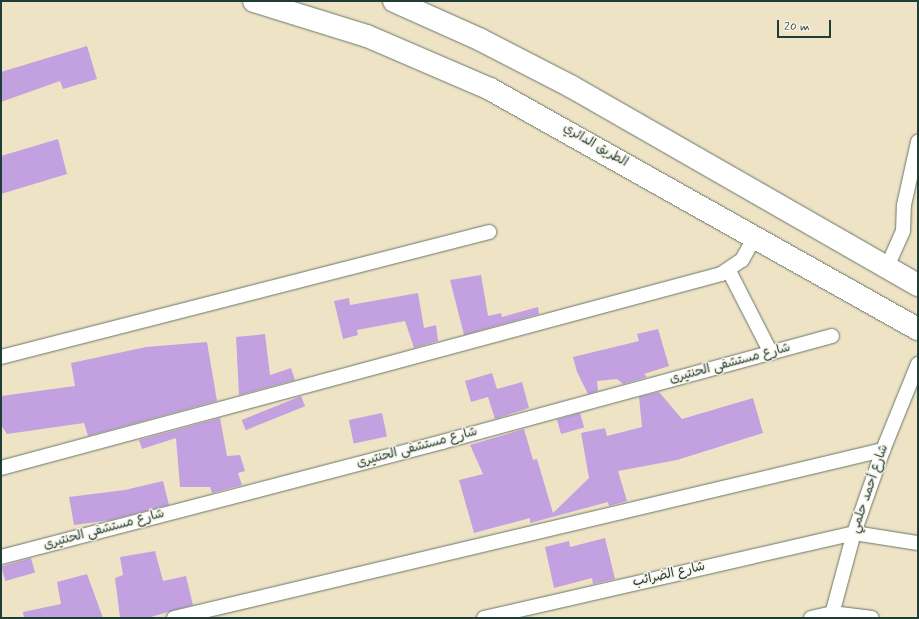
<!DOCTYPE html>
<html>
<head>
<meta charset="utf-8">
<style>
	body { margin:0 }
	#map { position:relative; width:919px; height:619px; overflow:hidden; background:#efe3c6; font-family:Mynerve,"Playpen Sans Arabic",sans-serif }
	div>[style] { position:absolute }
	[style*='--x'] { left:calc(var(--x)*1px); top:calc(var(--y)*1px); width:calc(var(--w)*1px); rotate:calc(var(--a)*1deg) }
	.building>* { inset:0; background:#c3a1e1; transform-origin:0 0 }
	.roads { filter:drop-shadow(0 0 1px #687767) drop-shadow(0 0 1px #687767) }
	.minor>* { height:14px; margin:-7px; padding:0 7px; transform-origin:7px; border-radius:7px; background:#fff }
	.trunk>* { height:22px; margin:-11px; padding:0 11px; transform-origin:11px; border-radius:11px; background:#fff }
	span { translate:-50% -50%; white-space:nowrap; text-align:center; line-height:1.15; -webkit-text-stroke:3px #f7f3e8; paint-order:stroke }
	.street-label { font-size:13px; color:#1f3d34 }
	.frame { position:absolute; inset:0; border:2px solid #1f3d34; pointer-events:none }
	.scale { position:absolute; left:777px; top:20px; width:54px; height:18px; box-sizing:border-box; border:2px solid #1f3d34; border-top:0; padding-left:5px; font-size:12px; line-height:14px; white-space:nowrap; color:#1f3d34; -webkit-text-stroke:3px #f7f3e8; paint-order:stroke }
</style>
</head>
<body>
<div id="map">
	<div class="building">
		<div style="clip-path:polygon(87px 46px,97px 79px,63px 89px,60px 81px,1px 102px,1px 72px)"></div>
		<div style="clip-path:polygon(58px 139px,67px 174px,1px 194px,1px 156px)"></div>
		<div style="clip-path:polygon(481px 275px,488px 316px,501px 313px,502px 317px,538px 307px,539px 314px,464px 335px,450px 280px)"></div>
		<div style="clip-path:polygon(418px 293px,424px 328px,436px 325px,438px 341px,414px 348px,405px 321px,357px 330px,358px 335px,343px 339px,334px 301px,349px 298px,350px 305px)"></div>
		<div style="clip-path:polygon(658px 329px,669px 366px,644px 374px,647px 377px,623px 384px,617px 379px,597px 381px,598px 391px,588px 394px,577px 372px,573px 357px,639px 341px,637px 334px)"></div>
		<div style="clip-path:polygon(265px 334px,270px 375px,291px 368px,295px 380px,239px 395px,236px 337px)"></div>
		<div style="clip-path:polygon(207px 342px,217px 401px,88px 436px,84px 423px,7px 434px,1px 425px,1px 396px,75px 386px,71px 363px,146px 347px)"></div>
		<div style="clip-path:polygon(492px 373px,497px 389px,522px 382px,529px 408px,495px 419px,488px 397px,471px 402px,465px 381px)"></div>
		<div style="clip-path:polygon(659px 392px,682px 419px,753px 398px,763px 433px,677px 460px,618px 471px,627px 501px,609px 506px,608px 502px,530px 523px,530px 518px,474px 533px,459px 480px,483px 474px,470px 445px,524px 429px,533px 460px,537px 459px,553px 513px,589px 478px,581px 433px,605px 428px,607px 436px,642px 427px,639px 397px)"></div>
		<div style="left:301px;top:396px;width:11px;height:64px;rotate:68deg"></div>
		<div style="left:382px;top:413px;width:24px;height:34px;rotate:78deg"></div>
		<div style="left:580px;top:413px;width:15px;height:24px;rotate:74deg"></div>
		<div style="clip-path:polygon(220px 418px,227px 456px,240px 455px,245px 471px,238px 473px,242px 485px,212px 493px,210px 487px,180px 487px,176px 438px,142px 449px,139px 440px)"></div>
		<div style="clip-path:polygon(163px 481px,169px 505px,111px 520px,74px 525px,69px 497px,125px 490px)"></div>
		<div style="clip-path:polygon(605px 538px,615px 579px,593px 584px,592px 578px,554px 588px,545px 547px,569px 541px,570px 547px)"></div>
		<div style="clip-path:polygon(155px 551px,163px 581px,186px 576px,193px 605px,147px 618px,120px 618px,115px 578px,123px 575px,120px 557px)"></div>
		<div style="left:31px;top:558px;width:15px;height:31px;rotate:74deg"></div>
		<div style="clip-path:polygon(87px 574px,103px 618px,24px 618px,23px 612px,61px 604px,57px 582px)"></div>
	</div>
	<div class="roads">
		<div class="minor">
			<div style="--x:887;--y:267;--w:39;--a:-66"></div>
			<div style="--x:903;--y:231;--w:26;--a:-88"></div>
			<div style="--x:904;--y:205;--w:65;--a:-77.5"></div>
			<div style="--x:729;--y:271;--w:92;--a:62.9"></div>
			<div style="--x:1;--y:357;--w:504;--a:-14.37"></div>
			<div style="--x:1;--y:468;--w:746;--a:-15.08"></div>
			<div style="--x:721;--y:274;--w:25;--a:-34"></div>
			<div style="--x:742;--y:260;--w:25;--a:-61"></div>
			<div style="--x:1;--y:557;--w:456;--a:-14.6"></div>
			<div style="--x:442;--y:442;--w:404;--a:-15.2"></div>
			<div style="--x:174;--y:618;--w:729;--a:-13.33"></div>
			<div style="--x:484;--y:618;--w:380;--a:-12.9"></div>
			<div style="--x:854;--y:533;--w:65;--a:8.9"></div>
			<div style="--x:811;--y:618;--w:22;--a:-13"></div>
			<div style="--x:832;--y:613;--w:40;--a:7.1"></div>
			<div style="--x:831;--y:618;--w:88;--a:-74.9"></div>
			<div style="--x:854;--y:533;--w:88;--a:-70.7"></div>
			<div style="--x:883;--y:450;--w:93;--a:-67.9"></div>
		</div>
		<div class="trunk">
			<div style="--x:254;--y:1;--w:118;--a:17.2"></div>
			<div style="--x:367;--y:36;--w:134;--a:23.3"></div>
			<div style="--x:490;--y:89;--w:491;--a:29.3"></div>
			<div style="--x:394;--y:1;--w:95;--a:24.1"></div>
			<div style="--x:481;--y:40;--w:102;--a:27.3"></div>
			<div style="--x:572;--y:87;--w:399;--a:29.8"></div>
		</div>
	</div>
	<div class="street-label">
		<span style="left:595px;top:146px;rotate:30deg">الطريق الدائري</span>
		<span style="left:730px;top:364px;rotate:-15deg">شارع مستشفى الحنتيرى</span>
		<span style="left:417px;top:448px;rotate:-15deg">شارع مستشفى الحنتيرى</span>
		<span style="left:870px;top:489px;rotate:-71deg">شارع أحمد حلمي</span>
		<span style="left:104px;top:530px;rotate:-15deg">شارع مستشفى الحنتيرى</span>
		<span style="left:669px;top:575px;rotate:-13deg">شارع الضرائب</span>
	</div>
	<div class="frame"></div>
	<div class="scale">20 m</div>
</div>
</body>
</html>
